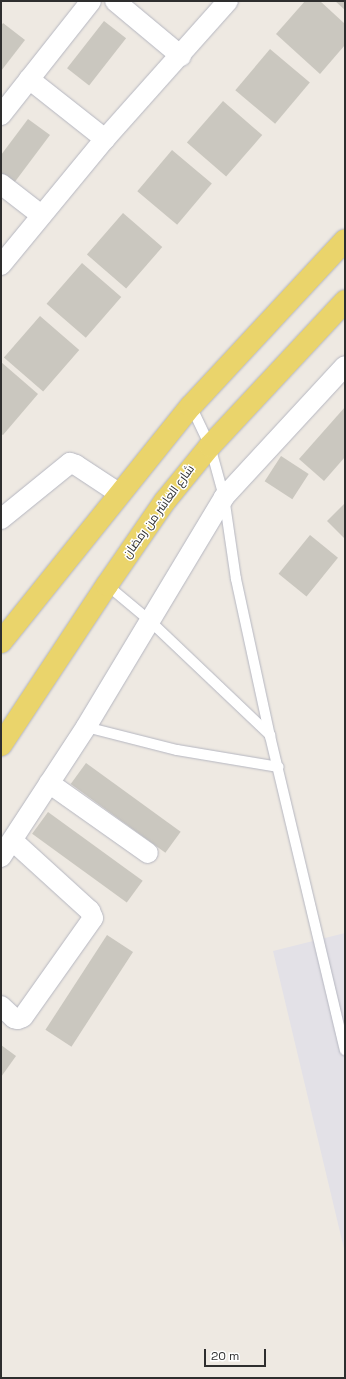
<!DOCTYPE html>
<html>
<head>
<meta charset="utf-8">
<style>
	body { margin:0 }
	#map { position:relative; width:346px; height:1379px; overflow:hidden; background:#eee9e2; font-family:"Space Grotesk",Cairo,sans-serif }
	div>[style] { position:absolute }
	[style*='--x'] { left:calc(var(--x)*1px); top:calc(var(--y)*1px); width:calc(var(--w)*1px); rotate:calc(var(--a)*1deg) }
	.industrial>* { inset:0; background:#e3e1e7 }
	.building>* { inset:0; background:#cac7bf; transform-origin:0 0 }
	.roads { filter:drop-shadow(0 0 1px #b5b6c0) drop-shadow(0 0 1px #b5b6c0) }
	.lane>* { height:10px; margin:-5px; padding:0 5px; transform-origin:5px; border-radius:5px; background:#fff }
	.street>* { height:20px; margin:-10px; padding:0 10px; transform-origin:10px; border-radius:10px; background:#fff }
	.primary>* { height:22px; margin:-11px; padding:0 11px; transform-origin:11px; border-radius:11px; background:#ead46b }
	span { translate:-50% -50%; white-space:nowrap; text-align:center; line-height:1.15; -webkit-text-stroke:3px #fff; paint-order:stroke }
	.street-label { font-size:12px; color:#2e2e2e }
	.frame { position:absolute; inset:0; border:2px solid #2e2e2e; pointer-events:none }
	.scale { position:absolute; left:204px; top:1349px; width:62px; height:18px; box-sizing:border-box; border:2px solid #2e2e2e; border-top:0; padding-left:5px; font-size:12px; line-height:14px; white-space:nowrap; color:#2e2e2e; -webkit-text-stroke:3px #fff; paint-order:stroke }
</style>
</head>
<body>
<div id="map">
	<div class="industrial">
		<div style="clip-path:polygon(345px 933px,345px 1253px,273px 951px)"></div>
	</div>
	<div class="building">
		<div style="clip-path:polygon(305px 1px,320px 1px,345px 24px,345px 45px,320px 74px,276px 34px)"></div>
		<div style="clip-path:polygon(335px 1px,345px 1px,345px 10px)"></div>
		<div style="left:104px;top:21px;width:28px;height:60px;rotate:38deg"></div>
		<div style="clip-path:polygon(3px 23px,25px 40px,1px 71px,1px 26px)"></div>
		<div style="left:270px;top:49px;width:52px;height:54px;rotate:40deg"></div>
		<div style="left:223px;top:101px;width:52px;height:55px;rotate:41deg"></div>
		<div style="clip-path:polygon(28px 119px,50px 135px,14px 183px,1px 173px,1px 155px)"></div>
		<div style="left:172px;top:150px;width:52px;height:54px;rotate:40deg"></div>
		<div style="left:123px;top:213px;width:52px;height:55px;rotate:41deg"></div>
		<div style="left:82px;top:263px;width:52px;height:54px;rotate:41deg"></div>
		<div style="left:40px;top:316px;width:52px;height:55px;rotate:41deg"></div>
		<div style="clip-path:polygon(1px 362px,38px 394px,3px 435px,1px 434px)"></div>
		<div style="clip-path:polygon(345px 407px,345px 457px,324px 481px,299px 459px)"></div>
		<div style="left:281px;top:456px;width:33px;height:30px;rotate:33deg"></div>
		<div style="clip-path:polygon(345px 503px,345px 539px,327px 521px)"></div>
		<div style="left:310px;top:535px;width:36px;height:50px;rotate:39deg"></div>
		<div style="left:86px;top:763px;width:117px;height:26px;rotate:36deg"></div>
		<div style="left:48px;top:812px;width:117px;height:27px;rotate:36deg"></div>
		<div style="left:107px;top:935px;width:31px;height:113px;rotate:33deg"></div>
		<div style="clip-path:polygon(1px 1045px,16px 1056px,1px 1077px)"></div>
	</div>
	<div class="roads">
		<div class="lane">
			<div style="--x:191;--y:406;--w:44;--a:64.6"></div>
			<div style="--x:210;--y:446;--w:53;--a:74.6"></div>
			<div style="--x:224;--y:497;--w:83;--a:81.7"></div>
			<div style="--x:236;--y:579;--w:161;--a:77.8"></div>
			<div style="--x:270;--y:736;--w:323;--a:76.6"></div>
			<div style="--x:107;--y:585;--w:56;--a:39.9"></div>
			<div style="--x:150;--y:621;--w:166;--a:43.5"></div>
			<div style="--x:86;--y:727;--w:94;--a:14.2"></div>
			<div style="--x:177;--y:750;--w:103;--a:9.5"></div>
		</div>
		<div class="street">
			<div style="--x:115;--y:1;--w:86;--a:39.8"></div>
			<div style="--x:29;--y:79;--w:97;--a:38.3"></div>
			<div style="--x:1;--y:115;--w:145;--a:-51.7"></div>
			<div style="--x:1;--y:184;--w:51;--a:37.8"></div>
			<div style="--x:1;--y:265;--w:163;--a:-50.5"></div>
			<div style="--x:105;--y:139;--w:185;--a:-48.3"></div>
			<div style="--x:1;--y:519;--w:89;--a:-39.1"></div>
			<div style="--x:70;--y:463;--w:6;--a:18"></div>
			<div style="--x:76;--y:465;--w:53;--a:33.4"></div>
			<div style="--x:49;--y:783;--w:121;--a:35.3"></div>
			<div style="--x:1;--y:857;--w:155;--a:-56.8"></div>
			<div style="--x:86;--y:727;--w:268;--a:-59"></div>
			<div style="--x:224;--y:497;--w:178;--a:-47.3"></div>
			<div style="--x:1;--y:1006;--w:18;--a:43"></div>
			<div style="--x:14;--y:1018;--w:4;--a:14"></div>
			<div style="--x:18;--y:1019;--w:5;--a:-22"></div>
			<div style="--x:23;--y:1017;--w:121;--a:-54.7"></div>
			<div style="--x:93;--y:918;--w:8;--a:-113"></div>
			<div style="--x:90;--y:911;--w:104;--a:-137.7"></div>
		</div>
		<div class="primary">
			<div style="--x:1;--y:642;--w:303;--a:-51.2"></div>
			<div style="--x:191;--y:406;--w:226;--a:-47.1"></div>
			<div style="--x:1;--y:745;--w:192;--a:-56.5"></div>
			<div style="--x:107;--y:585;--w:102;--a:-55.4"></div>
			<div style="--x:165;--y:501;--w:71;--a:-50.7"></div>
			<div style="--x:210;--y:446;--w:198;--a:-47"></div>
		</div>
	</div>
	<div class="street-label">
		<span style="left:159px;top:512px;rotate:-54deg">شارع العاشر من رمضان</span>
	</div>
	<div class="frame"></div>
	<div class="scale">20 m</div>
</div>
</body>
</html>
